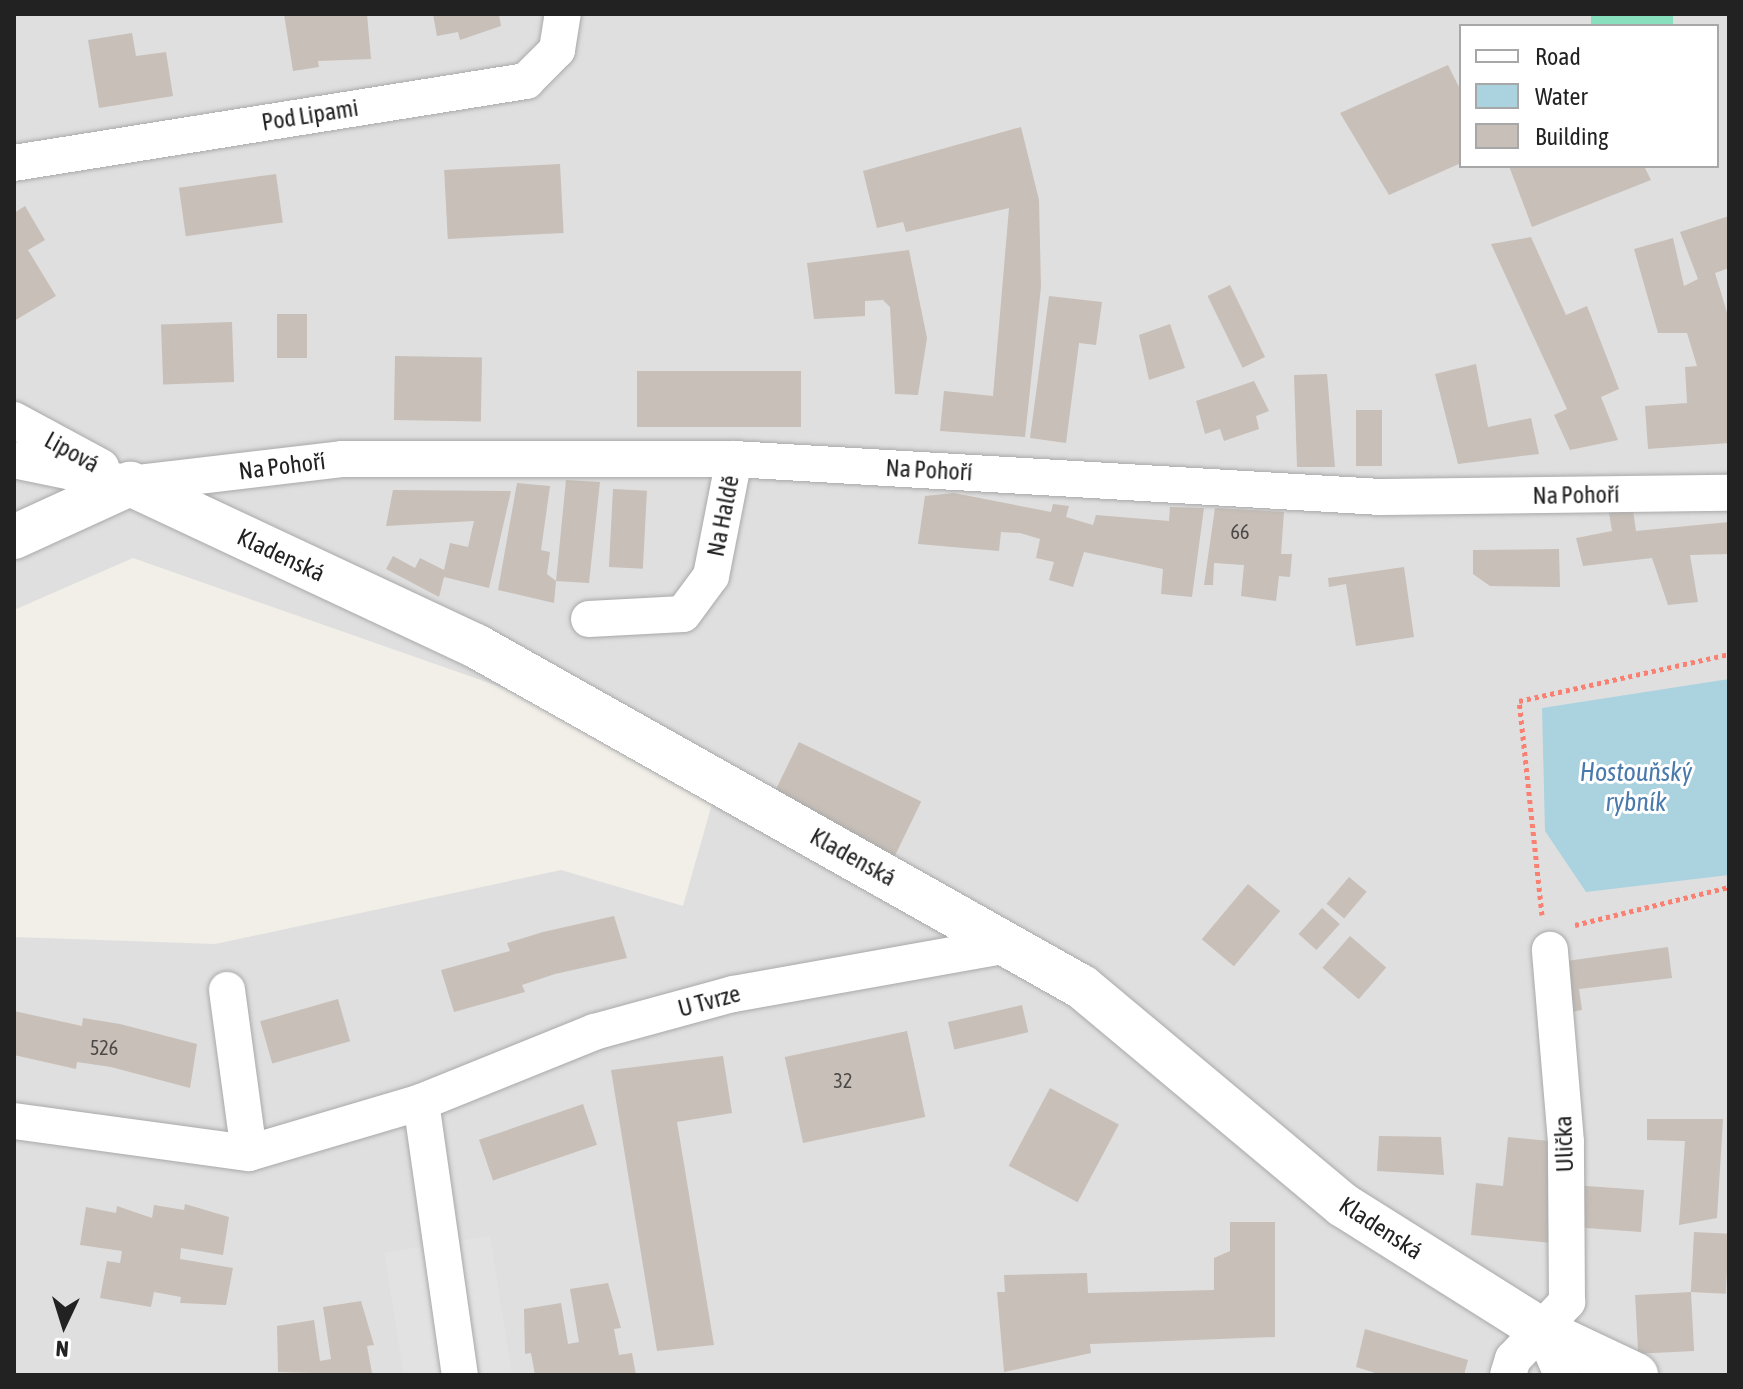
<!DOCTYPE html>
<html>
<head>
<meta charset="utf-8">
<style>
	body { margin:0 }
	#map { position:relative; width:1743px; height:1389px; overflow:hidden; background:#f2efe9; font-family:"Asap Condensed",sans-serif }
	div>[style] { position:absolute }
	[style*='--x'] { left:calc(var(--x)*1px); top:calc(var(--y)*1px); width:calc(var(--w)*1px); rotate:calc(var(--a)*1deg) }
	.residential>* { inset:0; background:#e0dfdf }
	.pitch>* { inset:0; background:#88e0be; transform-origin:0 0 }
	.parking>* { inset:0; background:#e2e2e2; transform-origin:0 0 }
	.water>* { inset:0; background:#aad3df }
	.building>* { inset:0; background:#c7bfb8; transform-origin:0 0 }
	.path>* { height:5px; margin-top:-2.5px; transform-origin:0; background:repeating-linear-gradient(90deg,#fa8072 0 4px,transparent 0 8px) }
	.roads { filter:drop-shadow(0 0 2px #a9a9a9) drop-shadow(0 0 2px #a9a9a9) }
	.minor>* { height:36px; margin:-18px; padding:0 18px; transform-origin:18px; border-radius:18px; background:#fff }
	.tertiary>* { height:44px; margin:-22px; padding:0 22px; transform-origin:22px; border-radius:22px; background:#fff }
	span { translate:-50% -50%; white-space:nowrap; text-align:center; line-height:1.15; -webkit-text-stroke:6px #fff; paint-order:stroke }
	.number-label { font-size:20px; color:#4b4948 }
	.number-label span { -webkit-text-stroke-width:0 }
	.street-label { font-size:24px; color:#222 }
	.water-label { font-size:26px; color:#4a7aab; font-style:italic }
	.frame { position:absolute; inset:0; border:16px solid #222; pointer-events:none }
	.legend { position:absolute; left:1459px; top:24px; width:260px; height:144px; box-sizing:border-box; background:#fff; border:2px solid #a7a7a7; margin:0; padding:10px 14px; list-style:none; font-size:24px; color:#222 }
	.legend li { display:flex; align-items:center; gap:16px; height:40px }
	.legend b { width:40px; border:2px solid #a7a7a7 }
	.north { position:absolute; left:24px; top:1285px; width:80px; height:80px; -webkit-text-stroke:6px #fff; paint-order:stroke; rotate:184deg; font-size:22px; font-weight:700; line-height:32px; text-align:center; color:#222 }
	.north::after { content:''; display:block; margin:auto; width:28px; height:36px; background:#222; clip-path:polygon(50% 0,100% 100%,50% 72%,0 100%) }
</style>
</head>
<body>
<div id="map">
	<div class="residential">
		<div style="clip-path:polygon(evenodd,14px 14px,1729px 14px,1729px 1375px,14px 1375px,14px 937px,215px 944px,561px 870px,683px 906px,723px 765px,133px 558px,14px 610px,14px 14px,1461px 26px,1717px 26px,1717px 166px,1461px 166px,1461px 26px)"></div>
	</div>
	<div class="pitch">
		<div style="left:1591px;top:14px;width:82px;height:13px"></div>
	</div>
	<div class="parking">
		<div style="left:490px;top:1236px;width:141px;height:107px;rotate:81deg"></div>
	</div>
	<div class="water">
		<div style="clip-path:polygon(1729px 679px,1729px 875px,1586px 892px,1545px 831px,1542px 708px)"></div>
	</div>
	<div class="building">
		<div style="clip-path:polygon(284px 14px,367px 14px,371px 59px,318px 61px,319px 67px,293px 71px)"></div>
		<div style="clip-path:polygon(433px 14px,499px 14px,501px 26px,460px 40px,458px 32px,437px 36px)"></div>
		<div style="clip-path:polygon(132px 33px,136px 56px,166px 52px,173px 96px,99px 108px,88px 40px)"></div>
		<div style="clip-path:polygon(1448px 65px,1461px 91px,1461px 163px,1389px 195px,1340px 113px)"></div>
		<div style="clip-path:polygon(1021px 127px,1039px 200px,1041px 287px,1025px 437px,940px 431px,944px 391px,993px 396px,1009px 208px,906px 232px,903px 222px,877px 228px,863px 171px)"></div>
		<div style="left:560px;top:164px;width:69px;height:116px;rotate:87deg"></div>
		<div style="clip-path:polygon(1509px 166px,1644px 166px,1651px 180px,1532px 227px)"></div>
		<div style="left:276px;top:174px;width:49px;height:98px;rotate:82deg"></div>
		<div style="clip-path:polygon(25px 206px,45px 240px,28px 250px,56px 296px,14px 321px,14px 213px)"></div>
		<div style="clip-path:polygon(1729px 216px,1729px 268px,1715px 273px,1729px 319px,1729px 443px,1648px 449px,1645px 406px,1687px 403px,1685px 367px,1697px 366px,1687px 333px,1658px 333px,1634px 249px,1673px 238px,1684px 286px,1698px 279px,1680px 232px)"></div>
		<div style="clip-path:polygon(1531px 237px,1566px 315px,1587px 306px,1619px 389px,1601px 397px,1618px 440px,1570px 450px,1554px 415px,1567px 409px,1491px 244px)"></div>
		<div style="clip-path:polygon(909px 250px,927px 338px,918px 395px,895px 394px,890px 307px,883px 300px,865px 301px,865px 316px,814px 319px,807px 263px)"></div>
		<div style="left:1230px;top:285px;width:80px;height:25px;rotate:64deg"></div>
		<div style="clip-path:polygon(1049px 296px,1102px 302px,1096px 345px,1079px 343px,1066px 443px,1030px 438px)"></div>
		<div style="left:277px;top:314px;width:30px;height:44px"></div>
		<div style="left:232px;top:322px;width:60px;height:71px;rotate:88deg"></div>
		<div style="clip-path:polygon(1170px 324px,1185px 368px,1149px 380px,1139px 335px)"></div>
		<div style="left:395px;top:356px;width:87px;height:64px;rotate:1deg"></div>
		<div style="clip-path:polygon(1476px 364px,1488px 427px,1531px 418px,1539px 454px,1458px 464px,1435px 374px)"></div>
		<div style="left:801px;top:371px;width:56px;height:164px;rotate:90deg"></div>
		<div style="clip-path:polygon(1327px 374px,1335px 467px,1297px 467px,1294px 375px)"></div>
		<div style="clip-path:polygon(1254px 381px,1269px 411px,1256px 416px,1259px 429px,1224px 441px,1220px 429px,1205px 434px,1196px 401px)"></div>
		<div style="left:1356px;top:410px;width:26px;height:56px"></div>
		<div style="clip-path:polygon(566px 480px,600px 482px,589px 583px,556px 581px,554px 603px,498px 590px,517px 483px,550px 486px,541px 550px,550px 552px,547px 574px,556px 581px)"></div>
		<div style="left:613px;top:489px;width:34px;height:78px;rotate:3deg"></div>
		<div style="clip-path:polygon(393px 490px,511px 491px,489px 588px,444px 577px,439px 597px,386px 569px,393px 556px,415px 568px,420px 558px,444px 570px,450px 543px,468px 547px,474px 521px,386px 526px)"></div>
		<div style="clip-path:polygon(954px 493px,1051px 512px,1053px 504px,1069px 506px,1066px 517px,1093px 525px,1096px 515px,1169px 521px,1170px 507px,1204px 508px,1192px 597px,1161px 594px,1163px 569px,1084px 552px,1073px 587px,1049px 580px,1054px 562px,1036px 558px,1040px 539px,1020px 533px,1001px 532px,999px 551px,918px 544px,925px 496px)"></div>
		<div style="clip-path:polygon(1632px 504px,1636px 531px,1729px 522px,1729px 554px,1690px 555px,1698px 602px,1668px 605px,1652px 558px,1583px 566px,1576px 538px,1612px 531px,1608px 507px)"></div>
		<div style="clip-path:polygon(1215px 508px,1284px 512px,1281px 554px,1292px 554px,1290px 577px,1279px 576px,1276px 601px,1241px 596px,1244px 565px,1214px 563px,1213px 585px,1204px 585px)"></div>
		<div style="clip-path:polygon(1559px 549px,1560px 587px,1490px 586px,1473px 574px,1473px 550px)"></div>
		<div style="clip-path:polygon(1404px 567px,1414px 637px,1356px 646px,1346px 584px,1329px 587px,1328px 578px)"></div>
		<div style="left:799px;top:742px;width:136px;height:64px;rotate:26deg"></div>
		<div style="left:1349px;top:877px;width:23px;height:35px;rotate:40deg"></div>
		<div style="left:1248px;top:884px;width:42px;height:72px;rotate:40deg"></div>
		<div style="left:1322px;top:908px;width:24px;height:35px;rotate:42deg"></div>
		<div style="clip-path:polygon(614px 916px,627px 958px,555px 974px,522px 985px,525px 992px,454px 1012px,441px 970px,510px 951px,507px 943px,543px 932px)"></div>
		<div style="left:1350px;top:936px;width:48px;height:42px;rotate:41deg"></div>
		<div style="clip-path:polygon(1668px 947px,1672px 978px,1579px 989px,1582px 1010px,1565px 1013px,1559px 962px)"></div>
		<div style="left:338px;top:999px;width:44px;height:81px;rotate:74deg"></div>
		<div style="left:1022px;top:1005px;width:28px;height:76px;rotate:77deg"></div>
		<div style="clip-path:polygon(14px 1011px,82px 1026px,83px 1018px,120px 1024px,197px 1044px,190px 1088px,111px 1067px,77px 1062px,76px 1069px,14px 1055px)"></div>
		<div style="left:907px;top:1031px;width:88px;height:125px;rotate:78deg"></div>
		<div style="clip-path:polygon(723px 1056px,732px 1113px,677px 1122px,714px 1345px,657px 1351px,611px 1070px)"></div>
		<div style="left:1050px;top:1088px;width:78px;height:88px;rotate:28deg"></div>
		<div style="left:583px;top:1104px;width:43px;height:110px;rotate:71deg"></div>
		<div style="clip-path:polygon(1647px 1119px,1723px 1119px,1717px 1218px,1679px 1225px,1685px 1141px,1647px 1140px)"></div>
		<div style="clip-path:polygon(1379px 1136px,1441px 1137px,1444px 1175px,1377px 1171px)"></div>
		<div style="clip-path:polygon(1508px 1137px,1559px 1142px,1551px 1243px,1471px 1235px,1476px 1183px,1503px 1186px)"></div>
		<div style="left:1644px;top:1190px;width:42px;height:69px;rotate:94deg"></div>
		<div style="clip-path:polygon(185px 1204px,229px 1217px,223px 1255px,181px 1248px,180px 1259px,233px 1268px,226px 1305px,180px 1303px,181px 1297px,154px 1292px,151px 1307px,100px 1298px,107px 1261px,120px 1263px,122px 1251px,80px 1245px,86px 1207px,116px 1213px,117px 1206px,152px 1218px,154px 1205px,184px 1210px)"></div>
		<div style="clip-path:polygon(1230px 1222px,1275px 1222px,1275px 1337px,1090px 1344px,1091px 1353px,1004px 1372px,997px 1292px,1005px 1292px,1004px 1275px,1087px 1273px,1088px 1293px,1214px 1290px,1214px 1258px,1230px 1251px)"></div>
		<div style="left:1694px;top:1232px;width:35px;height:60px;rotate:3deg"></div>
		<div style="clip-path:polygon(608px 1283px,621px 1328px,614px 1329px,619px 1355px,632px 1353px,636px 1375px,535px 1375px,531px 1353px,525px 1354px,524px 1309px,561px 1303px,568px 1344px,579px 1342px,570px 1289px)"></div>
		<div style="left:1691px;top:1292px;width:59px;height:56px;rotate:87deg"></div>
		<div style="clip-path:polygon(361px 1301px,374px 1345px,367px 1346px,372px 1373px,386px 1375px,278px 1372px,277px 1326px,314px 1320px,320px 1361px,331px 1359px,323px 1307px)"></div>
		<div style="clip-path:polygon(1365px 1329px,1468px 1360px,1464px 1375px,1382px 1375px,1356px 1367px)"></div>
	</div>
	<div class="path">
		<div style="--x:1542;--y:915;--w:215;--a:-96.1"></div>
		<div style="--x:1519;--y:701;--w:215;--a:-12.6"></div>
		<div style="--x:1575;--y:925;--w:159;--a:-13.9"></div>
	</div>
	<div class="roads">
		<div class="minor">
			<div style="--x:14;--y:163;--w:519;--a:-9.1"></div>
			<div style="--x:526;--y:81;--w:44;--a:-45"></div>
			<div style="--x:557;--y:50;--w:36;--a:-81"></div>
			<div style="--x:14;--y:420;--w:99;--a:28.4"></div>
			<div style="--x:14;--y:460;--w:118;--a:11.7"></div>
			<div style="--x:130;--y:484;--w:213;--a:-6.7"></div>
			<div style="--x:342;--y:459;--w:392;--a:0"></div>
			<div style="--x:734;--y:459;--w:649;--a:3.36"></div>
			<div style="--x:1382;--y:497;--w:347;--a:-0.7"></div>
			<div style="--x:589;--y:619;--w:94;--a:-3"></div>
			<div style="--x:683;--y:614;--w:47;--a:-53.6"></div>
			<div style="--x:711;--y:576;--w:119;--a:-78.9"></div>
			<div style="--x:227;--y:990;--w:164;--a:82.3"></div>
			<div style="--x:421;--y:1102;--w:276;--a:81.9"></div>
			<div style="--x:14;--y:1121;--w:237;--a:7.8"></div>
			<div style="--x:249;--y:1153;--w:179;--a:-16.5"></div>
			<div style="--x:421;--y:1102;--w:187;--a:-22"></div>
			<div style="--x:594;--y:1032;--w:144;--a:-15.3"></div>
			<div style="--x:733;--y:994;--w:280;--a:-10.1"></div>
			<div style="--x:1543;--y:1331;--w:48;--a:66.6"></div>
			<div style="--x:1508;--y:1375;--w:17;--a:-73"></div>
			<div style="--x:1513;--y:1359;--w:79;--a:-46.5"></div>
			<div style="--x:1567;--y:1302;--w:160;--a:-90.4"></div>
			<div style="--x:1566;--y:1142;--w:193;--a:-94.8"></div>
		</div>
		<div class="tertiary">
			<div style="--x:14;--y:537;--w:128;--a:-24.6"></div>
			<div style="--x:130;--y:484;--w:382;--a:25.1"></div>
			<div style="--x:476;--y:646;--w:695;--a:29.37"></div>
			<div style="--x:1082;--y:987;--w:340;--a:39.9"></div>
			<div style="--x:1343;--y:1205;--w:236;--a:32.2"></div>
			<div style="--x:1543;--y:1331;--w:103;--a:25.3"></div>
		</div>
	</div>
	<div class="number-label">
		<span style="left:1240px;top:531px">66</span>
		<span style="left:104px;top:1047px">526</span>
		<span style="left:843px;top:1080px">32</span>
	</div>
	<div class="street-label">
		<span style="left:310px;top:115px;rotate:-9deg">Pod Lipami</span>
		<span style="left:72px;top:452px;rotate:29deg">Lipová</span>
		<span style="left:282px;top:466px;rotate:-7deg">Na Pohoří</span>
		<span style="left:929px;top:470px;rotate:3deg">Na Pohoří</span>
		<span style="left:1576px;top:495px;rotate:-1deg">Na Pohoří</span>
		<span style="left:723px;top:516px;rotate:-79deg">Na Haldě</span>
		<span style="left:281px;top:555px;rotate:25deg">Kladenská</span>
		<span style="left:853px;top:857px;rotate:29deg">Kladenská</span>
		<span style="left:709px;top:1001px;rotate:-15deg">U Tvrze</span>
		<span style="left:1564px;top:1144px;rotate:-92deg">Ulička</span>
		<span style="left:1381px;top:1228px;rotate:33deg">Kladenská</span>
	</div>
	<div class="water-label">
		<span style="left:1636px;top:788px">Hostouňský<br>rybník</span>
	</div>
	<div class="frame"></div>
	<ul class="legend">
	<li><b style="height:10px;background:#fff"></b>Road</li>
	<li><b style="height:22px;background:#aad3df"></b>Water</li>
	<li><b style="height:22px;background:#c7bfb8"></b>Building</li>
	</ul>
	<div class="north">N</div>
</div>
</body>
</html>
